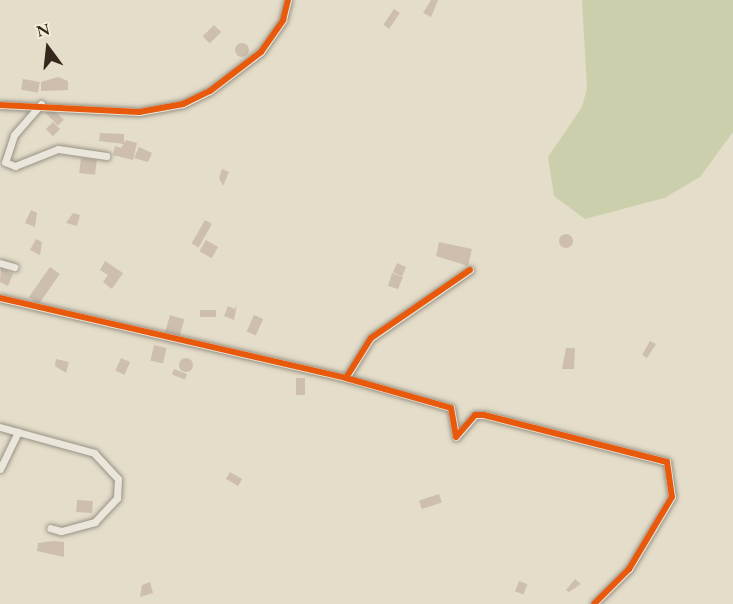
<!DOCTYPE html>
<html>
<head>
<meta charset="utf-8">
<style>
	body { margin:0 }
	#map { position:relative; width:733px; height:604px; overflow:hidden; background:#e4ddc9; font-family:"EB Garamond",serif }
	div>[style] { position:absolute }
	[style*='--x'] { left:calc(var(--x)*1px); top:calc(var(--y)*1px); width:calc(var(--w)*1px); rotate:calc(var(--a)*1deg) }
	.green>* { inset:0; background:#cbcfac }
	.building>* { inset:0; background:#cdbeae; transform-origin:0 0 }
	.round { border-radius:50% }
	.roads { filter:drop-shadow(0 0 2px #989285) drop-shadow(0 0 2px #989285) }
	.street>* { height:7px; margin:-3.5px; padding:0 3.5px; transform-origin:3.5px; border-radius:3.5px; background:#eae6dc }
	.cycleway>* { height:6px; margin:-3px; padding:0 3px; transform-origin:3px; border-radius:3px; background:#e8590c }
	span { translate:-50% -50%; white-space:nowrap; text-align:center; line-height:1.15; -webkit-text-stroke:4.5px #f5edd5; paint-order:stroke }
	.north { position:absolute; left:18px; top:18px; width:60px; height:60px; -webkit-text-stroke:4px #f5edd5; paint-order:stroke; rotate:345deg; font-size:16px; font-weight:700; line-height:24px; text-align:center; color:#34271c }
	.north::after { content:''; display:block; margin:auto; width:21px; height:27px; background:#34271c; clip-path:polygon(50% 0,100% 100%,50% 72%,0 100%) }
</style>
</head>
<body>
<div id="map">
	<div class="green">
		<div style="clip-path:polygon(582px 0,733px 0,733px 132px,700px 177px,664px 198px,585px 219px,554px 196px,548px 157px,582px 107px,587px 88px)"></div>
	</div>
	<div class="building">
		<div style="clip-path:polygon(431px 0,438px 0,431px 17px,423px 13px)"></div>
		<div style="left:394px;top:9px;width:7px;height:19px;rotate:34deg"></div>
		<div style="left:214px;top:25px;width:10px;height:16px;rotate:45deg"></div>
		<div class="round" style="left:235px;top:43px;width:14px;height:14px"></div>
		<div style="clip-path:polygon(58px 77px,68px 81px,68px 90px,41px 91px,41px 82px)"></div>
		<div style="left:23px;top:79px;width:17px;height:11px;rotate:10deg"></div>
		<div style="left:51px;top:107px;width:18px;height:8px;rotate:45deg"></div>
		<div style="left:53px;top:122px;width:10px;height:10px;rotate:45deg"></div>
		<div style="clip-path:polygon(100px 133px,124px 134px,124px 144px,99px 141px)"></div>
		<div style="clip-path:polygon(126px 140px,137px 143px,133px 160px,113px 155px,115px 146px,121px 148px)"></div>
		<div style="clip-path:polygon(139px 147px,152px 153px,148px 162px,134px 158px)"></div>
		<div style="left:81px;top:158px;width:16px;height:15px;rotate:7deg"></div>
		<div style="clip-path:polygon(222px 169px,229px 172px,223px 186px,219px 178px)"></div>
		<div style="clip-path:polygon(31px 210px,37px 213px,35px 227px,25px 223px)"></div>
		<div style="clip-path:polygon(73px 213px,80px 215px,77px 226px,66px 223px)"></div>
		<div style="left:205px;top:220px;width:8px;height:27px;rotate:30deg"></div>
		<div class="round" style="left:559px;top:234px;width:14px;height:14px"></div>
		<div style="clip-path:polygon(36px 239px,42px 242px,40px 255px,30px 250px)"></div>
		<div style="left:206px;top:240px;width:14px;height:13px;rotate:30deg"></div>
		<div style="clip-path:polygon(439px 242px,472px 249px,468px 266px,436px 256px)"></div>
		<div style="clip-path:polygon(105px 261px,123px 273px,112px 289px,103px 282px,108px 275px,100px 270px)"></div>
		<div style="left:397px;top:263px;width:10px;height:10px;rotate:24deg"></div>
		<div style="left:50px;top:267px;width:12px;height:37px;rotate:35deg"></div>
		<div style="clip-path:polygon(1px 268px,13px 274px,8px 286px,0 282px)"></div>
		<div style="clip-path:polygon(392px 273px,403px 277px,398px 289px,388px 286px)"></div>
		<div style="clip-path:polygon(237px 304px,234px 320px,224px 316px,228px 306px,235px 309px)"></div>
		<div style="left:216px;top:310px;width:7px;height:16px;rotate:90deg"></div>
		<div style="left:170px;top:315px;width:15px;height:21px;rotate:16deg"></div>
		<div style="left:254px;top:315px;width:10px;height:18px;rotate:24deg"></div>
		<div style="clip-path:polygon(650px 341px,656px 344px,647px 358px,642px 355px)"></div>
		<div style="left:154px;top:345px;width:13px;height:16px;rotate:13deg"></div>
		<div style="clip-path:polygon(566px 348px,575px 348px,574px 369px,562px 369px)"></div>
		<div class="round" style="left:179px;top:358px;width:14px;height:14px"></div>
		<div style="left:121px;top:358px;width:10px;height:14px;rotate:24deg"></div>
		<div style="clip-path:polygon(56px 359px,69px 362px,66px 373px,55px 366px)"></div>
		<div style="left:174px;top:369px;width:14px;height:6px;rotate:21deg"></div>
		<div style="left:296px;top:378px;width:9px;height:17px"></div>
		<div style="left:230px;top:472px;width:14px;height:8px;rotate:30deg"></div>
		<div style="left:439px;top:494px;width:9px;height:21px;rotate:72deg"></div>
		<div style="left:77px;top:500px;width:16px;height:12px;rotate:4deg"></div>
		<div style="clip-path:polygon(53px 541px,64px 542px,64px 557px,37px 551px,38px 543px)"></div>
		<div style="clip-path:polygon(575px 579px,581px 584px,569px 592px,566px 590px)"></div>
		<div style="left:519px;top:581px;width:9px;height:11px;rotate:21deg"></div>
		<div style="clip-path:polygon(150px 582px,153px 593px,140px 597px,142px 585px)"></div>
	</div>
	<div class="roads">
		<div class="street">
			<div style="--x:41;--y:104;--w:41;--a:131.1"></div>
			<div style="--x:14;--y:135;--w:28;--a:108"></div>
			<div style="--x:5;--y:162;--w:11;--a:22"></div>
			<div style="--x:15;--y:166;--w:46;--a:-21.6"></div>
			<div style="--x:58;--y:149;--w:49;--a:8.3"></div>
			<div style="--x:0;--y:105;--w:139;--a:2.9"></div>
			<div style="--x:139;--y:112;--w:45;--a:-10.3"></div>
			<div style="--x:183;--y:104;--w:30;--a:-26"></div>
			<div style="--x:210;--y:91;--w:64;--a:-37.4"></div>
			<div style="--x:261;--y:52;--w:39;--a:-55"></div>
			<div style="--x:283;--y:20;--w:21;--a:-76"></div>
			<div style="--x:0;--y:263;--w:15;--a:16"></div>
			<div style="--x:0;--y:298;--w:355;--a:13"></div>
			<div style="--x:346;--y:378;--w:47;--a:-58"></div>
			<div style="--x:371;--y:338;--w:120;--a:-34.5"></div>
			<div style="--x:346;--y:378;--w:109;--a:15.9"></div>
			<div style="--x:451;--y:408;--w:29;--a:80"></div>
			<div style="--x:456;--y:437;--w:29;--a:-49"></div>
			<div style="--x:475;--y:415;--w:9;--a:0"></div>
			<div style="--x:484;--y:415;--w:189;--a:14.4"></div>
			<div style="--x:667;--y:462;--w:35;--a:82"></div>
			<div style="--x:672;--y:497;--w:84;--a:120.8"></div>
			<div style="--x:629;--y:569;--w:49;--a:135"></div>
			<div style="--x:0;--y:427;--w:19;--a:16"></div>
			<div style="--x:18;--y:432;--w:41;--a:115.9"></div>
			<div style="--x:18;--y:432;--w:79;--a:15.4"></div>
			<div style="--x:94;--y:453;--w:35;--a:47"></div>
			<div style="--x:118;--y:479;--w:19;--a:93"></div>
			<div style="--x:117;--y:498;--w:33;--a:133"></div>
			<div style="--x:95;--y:522;--w:35;--a:165"></div>
			<div style="--x:61;--y:531;--w:11;--a:-165"></div>
		</div>
	</div>
	<div class="cycleway">
		<div style="--x:0;--y:105;--w:139;--a:2.9"></div>
		<div style="--x:139;--y:112;--w:45;--a:-10.3"></div>
		<div style="--x:183;--y:104;--w:30;--a:-26"></div>
		<div style="--x:210;--y:91;--w:64;--a:-37.4"></div>
		<div style="--x:261;--y:52;--w:39;--a:-55"></div>
		<div style="--x:283;--y:20;--w:21;--a:-76"></div>
		<div style="--x:0;--y:298;--w:355;--a:13"></div>
		<div style="--x:346;--y:378;--w:47;--a:-58"></div>
		<div style="--x:371;--y:338;--w:120;--a:-34.5"></div>
		<div style="--x:346;--y:378;--w:109;--a:15.9"></div>
		<div style="--x:451;--y:408;--w:29;--a:80"></div>
		<div style="--x:456;--y:437;--w:29;--a:-49"></div>
		<div style="--x:475;--y:415;--w:9;--a:0"></div>
		<div style="--x:484;--y:415;--w:189;--a:14.4"></div>
		<div style="--x:667;--y:462;--w:35;--a:82"></div>
		<div style="--x:672;--y:497;--w:84;--a:120.8"></div>
		<div style="--x:629;--y:569;--w:49;--a:135"></div>
	</div>
	<div class="north">N</div>
</div>
</body>
</html>
